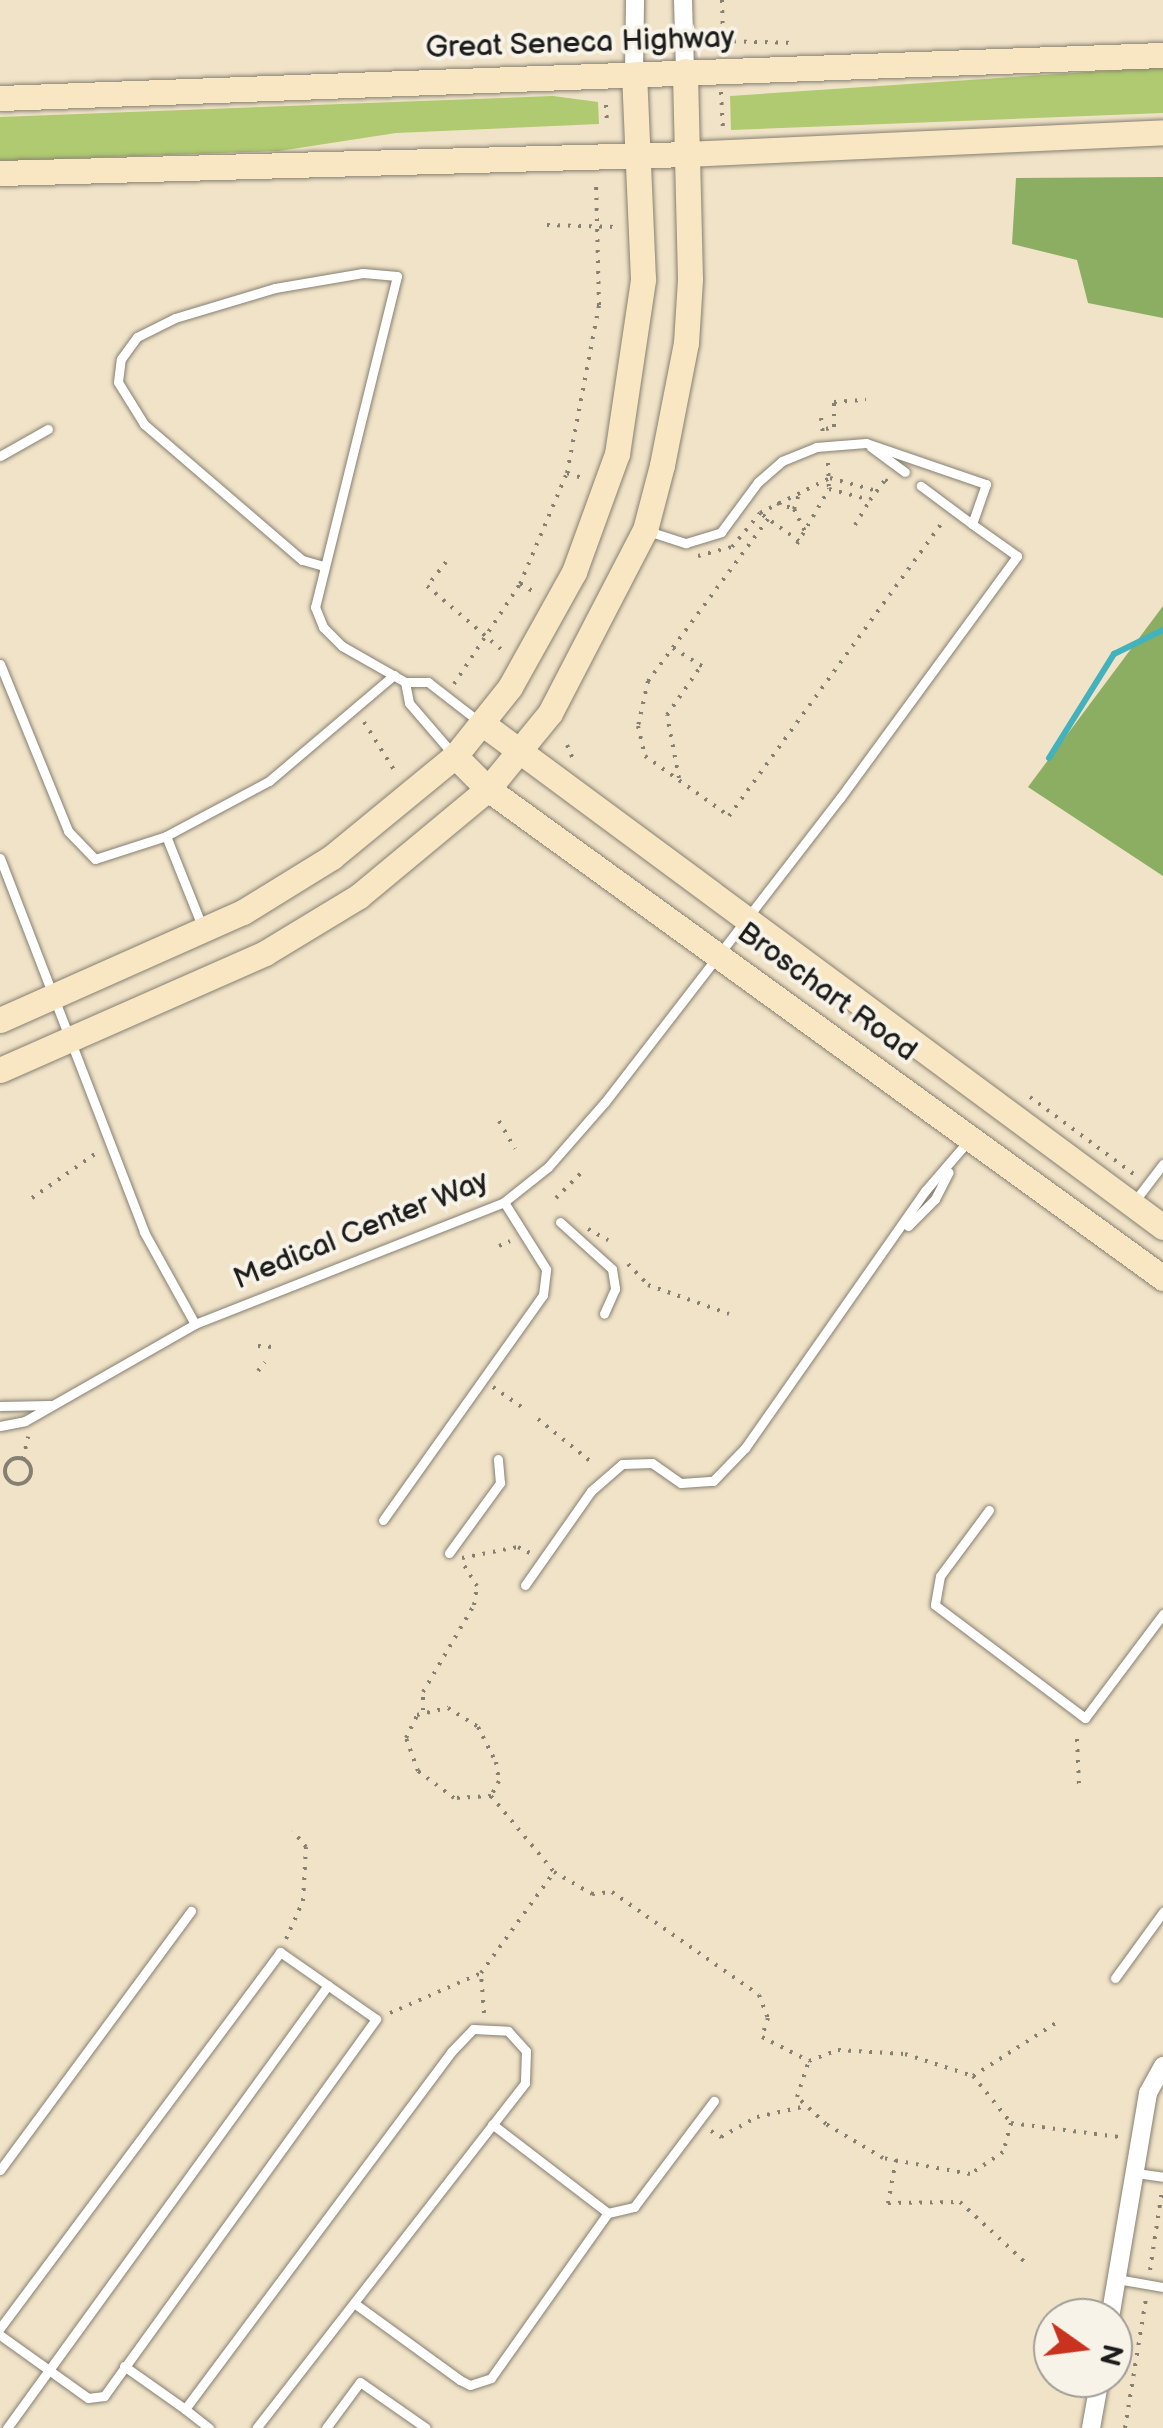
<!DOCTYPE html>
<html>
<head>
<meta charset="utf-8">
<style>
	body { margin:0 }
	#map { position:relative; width:1163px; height:2428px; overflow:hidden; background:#f1e3c8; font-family:"Balsamiq Sans",sans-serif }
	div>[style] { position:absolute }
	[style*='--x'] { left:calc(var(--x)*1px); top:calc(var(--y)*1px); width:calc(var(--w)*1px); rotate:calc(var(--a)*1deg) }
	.green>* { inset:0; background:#afca70 }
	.forest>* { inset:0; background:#8bae62 }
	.stream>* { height:6px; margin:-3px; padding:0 3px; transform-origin:3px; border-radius:3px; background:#42b2bc }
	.path>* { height:4px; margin-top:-2px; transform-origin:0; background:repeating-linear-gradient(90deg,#868072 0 2.5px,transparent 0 10.5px) }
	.path>.ring { margin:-2px; padding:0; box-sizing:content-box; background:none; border:4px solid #868072; border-radius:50% }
	.roads { filter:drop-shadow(0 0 2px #868072) drop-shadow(0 0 2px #868072) }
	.lane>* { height:9px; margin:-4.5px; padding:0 4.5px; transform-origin:4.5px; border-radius:4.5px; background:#fff }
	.street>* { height:18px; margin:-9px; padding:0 9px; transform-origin:9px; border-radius:9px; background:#fff }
	.secondary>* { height:25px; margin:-12.5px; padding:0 12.5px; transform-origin:12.5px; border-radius:12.5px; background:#f9e7c3 }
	span { translate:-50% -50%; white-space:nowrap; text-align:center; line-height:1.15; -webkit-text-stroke:8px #f7f3e8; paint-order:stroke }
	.street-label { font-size:30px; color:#1c1c1c }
	.north { position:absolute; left:1033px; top:2298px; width:100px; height:100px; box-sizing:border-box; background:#f7f3e8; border:2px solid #9f9d96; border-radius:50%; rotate:104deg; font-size:28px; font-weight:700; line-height:40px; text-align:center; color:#1c1c1c }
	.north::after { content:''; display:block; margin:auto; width:35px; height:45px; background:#c8321e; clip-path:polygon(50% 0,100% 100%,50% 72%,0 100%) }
</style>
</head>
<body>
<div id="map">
	<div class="green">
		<div style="clip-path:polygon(1163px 67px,1163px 113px,731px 130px,730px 96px)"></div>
		<div style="clip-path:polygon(553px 96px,598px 102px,599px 124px,396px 133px,279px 151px,0 161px,0 117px)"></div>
	</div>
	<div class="forest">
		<div style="clip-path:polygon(1163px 177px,1163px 318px,1088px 303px,1077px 260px,1012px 244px,1016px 178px)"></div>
		<div style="clip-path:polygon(1163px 606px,1163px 876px,1028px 787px)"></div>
	</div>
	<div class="stream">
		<div style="--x:1049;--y:758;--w:123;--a:-58"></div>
		<div style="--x:1114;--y:654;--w:55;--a:-26.1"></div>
	</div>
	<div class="path">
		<div style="--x:722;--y:0;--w:41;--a:88.6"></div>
		<div style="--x:716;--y:48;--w:10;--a:-45"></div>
		<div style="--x:723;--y:41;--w:71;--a:1.6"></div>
		<div style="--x:721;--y:92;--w:36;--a:87"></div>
		<div style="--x:606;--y:105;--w:18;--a:87"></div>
		<div style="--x:547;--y:225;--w:70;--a:1.6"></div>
		<div style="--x:821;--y:418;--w:16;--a:83"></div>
		<div style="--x:826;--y:429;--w:8;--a:-14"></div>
		<div style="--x:834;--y:427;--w:25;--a:-90"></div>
		<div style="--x:834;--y:402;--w:32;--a:-4"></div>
		<div style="--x:828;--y:463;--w:25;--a:88"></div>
		<div style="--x:567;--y:473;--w:20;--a:18"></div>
		<div style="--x:777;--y:503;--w:18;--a:19"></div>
		<div style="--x:794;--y:509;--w:25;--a:64"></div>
		<div style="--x:794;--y:509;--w:20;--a:-72"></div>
		<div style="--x:768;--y:519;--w:202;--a:126.5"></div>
		<div style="--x:648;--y:681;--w:46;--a:102.5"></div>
		<div style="--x:638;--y:726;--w:31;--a:77"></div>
		<div style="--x:645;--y:756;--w:103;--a:35.5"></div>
		<div style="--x:729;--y:816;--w:364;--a:-54"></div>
		<div style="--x:855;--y:525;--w:29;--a:-59"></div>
		<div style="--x:799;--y:541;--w:48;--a:-144.3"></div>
		<div style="--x:760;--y:513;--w:78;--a:-26.6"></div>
		<div style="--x:830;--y:478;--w:49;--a:15.5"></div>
		<div style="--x:797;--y:544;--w:64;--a:-59.8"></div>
		<div style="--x:829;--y:489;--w:42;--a:15"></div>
		<div style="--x:870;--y:500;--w:25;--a:-53"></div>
		<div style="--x:885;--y:480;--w:10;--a:29"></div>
		<div style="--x:698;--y:556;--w:35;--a:-15"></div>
		<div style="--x:732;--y:547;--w:44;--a:-50.5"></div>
		<div style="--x:446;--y:562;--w:31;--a:128"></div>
		<div style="--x:427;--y:586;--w:100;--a:40.5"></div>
		<div style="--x:520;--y:584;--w:21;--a:29"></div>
		<div style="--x:673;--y:648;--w:38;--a:32"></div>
		<div style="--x:454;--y:684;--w:120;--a:-56.6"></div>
		<div style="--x:520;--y:584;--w:121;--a:-67.1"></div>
		<div style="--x:567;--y:473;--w:171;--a:-79.2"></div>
		<div style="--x:599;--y:305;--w:124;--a:-91.4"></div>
		<div style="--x:364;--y:722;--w:60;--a:57.9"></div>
		<div style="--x:567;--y:745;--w:15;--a:67"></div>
		<div style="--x:679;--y:778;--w:64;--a:-100.8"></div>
		<div style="--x:667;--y:715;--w:60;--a:-55.2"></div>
		<div style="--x:1030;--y:1097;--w:131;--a:36.6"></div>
		<div style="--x:499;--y:1121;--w:32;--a:60"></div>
		<div style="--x:32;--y:1198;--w:80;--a:-34.9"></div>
		<div style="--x:556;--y:1198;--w:38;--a:-45"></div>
		<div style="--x:588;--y:1229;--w:23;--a:29"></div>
		<div style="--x:499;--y:1246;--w:12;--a:-24"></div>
		<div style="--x:628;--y:1264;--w:29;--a:46"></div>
		<div style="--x:648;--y:1285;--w:86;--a:19.7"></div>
		<div style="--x:258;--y:1346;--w:16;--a:4"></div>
		<div style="--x:258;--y:1371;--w:11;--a:-52"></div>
		<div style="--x:493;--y:1387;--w:37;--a:35"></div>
		<div style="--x:538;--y:1419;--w:73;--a:38.9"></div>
		<div class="ring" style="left:5px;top:1458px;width:22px;height:22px"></div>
		<div style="--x:23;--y:1459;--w:23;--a:-77"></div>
		<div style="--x:462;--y:1558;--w:57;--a:-11.1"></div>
		<div style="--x:518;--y:1547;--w:13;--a:27"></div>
		<div style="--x:423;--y:1710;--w:18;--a:-90"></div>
		<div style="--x:423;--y:1692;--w:101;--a:-59.6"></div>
		<div style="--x:474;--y:1605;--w:19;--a:-81"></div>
		<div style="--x:477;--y:1586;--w:31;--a:-122"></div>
		<div style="--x:1077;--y:1739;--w:46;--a:87.5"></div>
		<div style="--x:491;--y:1796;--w:37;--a:177"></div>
		<div style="--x:454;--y:1798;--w:45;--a:-143.1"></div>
		<div style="--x:418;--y:1771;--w:35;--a:-110"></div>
		<div style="--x:406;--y:1738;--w:25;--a:-64"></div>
		<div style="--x:417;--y:1715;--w:32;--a:-13"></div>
		<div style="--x:448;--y:1708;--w:36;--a:32"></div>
		<div style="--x:478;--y:1727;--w:39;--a:63"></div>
		<div style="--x:496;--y:1762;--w:19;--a:81"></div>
		<div style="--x:499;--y:1781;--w:17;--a:118"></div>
		<div style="--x:491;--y:1796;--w:99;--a:50.3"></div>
		<div style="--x:554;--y:1872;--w:44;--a:30.1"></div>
		<div style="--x:592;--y:1894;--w:20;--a:-6"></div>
		<div style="--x:612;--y:1892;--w:179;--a:35"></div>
		<div style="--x:759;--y:1995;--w:25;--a:69"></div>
		<div style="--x:768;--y:2018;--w:20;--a:108"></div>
		<div style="--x:762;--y:2037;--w:53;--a:27.1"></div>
		<div style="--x:286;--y:1939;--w:42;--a:-65.9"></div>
		<div style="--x:303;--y:1901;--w:54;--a:-86.8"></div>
		<div style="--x:306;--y:1847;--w:21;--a:-129"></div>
		<div style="--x:390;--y:2013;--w:99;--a:-23.7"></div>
		<div style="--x:484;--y:2013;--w:40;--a:-94.3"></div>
		<div style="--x:481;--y:1973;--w:125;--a:-54.1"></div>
		<div style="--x:973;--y:2076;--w:102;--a:-32.6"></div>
		<div style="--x:1011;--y:2123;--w:30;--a:105"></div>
		<div style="--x:1003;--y:2152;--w:40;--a:146"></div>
		<div style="--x:970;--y:2174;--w:88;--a:-169.6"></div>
		<div style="--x:883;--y:2158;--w:66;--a:-149.2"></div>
		<div style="--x:826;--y:2124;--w:40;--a:-137"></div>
		<div style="--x:797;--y:2097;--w:38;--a:-72"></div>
		<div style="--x:809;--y:2061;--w:31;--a:-21"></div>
		<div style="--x:838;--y:2050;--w:67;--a:3.4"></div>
		<div style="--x:905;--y:2054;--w:71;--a:17.9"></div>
		<div style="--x:973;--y:2076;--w:60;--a:51"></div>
		<div style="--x:1011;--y:2123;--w:109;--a:7.4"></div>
		<div style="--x:711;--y:2131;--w:12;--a:31"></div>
		<div style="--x:721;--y:2137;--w:41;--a:-29.1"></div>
		<div style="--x:757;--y:2117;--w:51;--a:-12.4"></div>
		<div style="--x:896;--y:2160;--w:44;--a:100.5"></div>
		<div style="--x:888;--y:2203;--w:72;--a:-0.8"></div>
		<div style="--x:960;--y:2202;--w:94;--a:42.8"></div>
		<div style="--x:1150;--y:2270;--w:80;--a:-81.4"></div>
		<div style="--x:1125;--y:2428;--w:131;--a:-80.8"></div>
	</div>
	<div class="roads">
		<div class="lane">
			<div style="--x:871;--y:447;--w:42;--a:36.3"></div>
			<div style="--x:0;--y:456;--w:55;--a:-29.4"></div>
			<div style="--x:648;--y:531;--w:40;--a:18"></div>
			<div style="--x:686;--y:543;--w:37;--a:-17"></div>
			<div style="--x:721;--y:532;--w:62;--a:-53.5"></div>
			<div style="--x:758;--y:482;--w:32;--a:-41"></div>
			<div style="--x:782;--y:461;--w:37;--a:-22"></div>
			<div style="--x:816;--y:447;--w:50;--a:-4.6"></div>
			<div style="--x:866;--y:443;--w:127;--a:18.9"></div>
			<div style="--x:986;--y:484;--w:42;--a:109.3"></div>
			<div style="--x:972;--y:524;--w:64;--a:-143.3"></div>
			<div style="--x:320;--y:565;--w:19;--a:-164"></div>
			<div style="--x:302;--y:560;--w:208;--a:-139.3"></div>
			<div style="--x:144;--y:424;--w:49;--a:-121.8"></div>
			<div style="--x:118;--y:382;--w:23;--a:-83"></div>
			<div style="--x:121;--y:359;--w:27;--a:-54"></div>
			<div style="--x:137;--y:337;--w:42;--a:-26.6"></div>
			<div style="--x:175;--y:318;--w:104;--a:-16.7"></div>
			<div style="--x:275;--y:288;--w:89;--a:-9.7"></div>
			<div style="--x:363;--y:273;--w:34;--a:5"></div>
			<div style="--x:397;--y:276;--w:341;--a:103.9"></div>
			<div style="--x:315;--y:607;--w:22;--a:68"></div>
			<div style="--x:323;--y:627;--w:27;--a:45"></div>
			<div style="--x:342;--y:646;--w:73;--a:29.7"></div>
			<div style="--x:405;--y:682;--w:23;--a:0"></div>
			<div style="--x:428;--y:682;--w:62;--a:37.8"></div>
			<div style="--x:0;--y:664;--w:180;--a:67.8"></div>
			<div style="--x:68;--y:831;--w:39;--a:46"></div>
			<div style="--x:95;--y:859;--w:75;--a:-17.9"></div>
			<div style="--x:166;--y:836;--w:117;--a:-28.1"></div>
			<div style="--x:269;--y:781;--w:164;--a:-40.3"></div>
			<div style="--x:405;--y:682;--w:21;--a:79"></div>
			<div style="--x:409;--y:703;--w:66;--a:49.3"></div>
			<div style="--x:166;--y:836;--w:97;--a:68.2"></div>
			<div style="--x:0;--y:858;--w:401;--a:68.9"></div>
			<div style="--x:144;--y:1232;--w:105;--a:61"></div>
			<div style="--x:1134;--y:1202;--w:48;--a:-52.7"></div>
			<div style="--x:560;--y:1222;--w:70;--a:42.1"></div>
			<div style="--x:612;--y:1269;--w:20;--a:81"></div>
			<div style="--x:615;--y:1289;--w:27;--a:114"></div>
			<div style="--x:908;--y:1226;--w:38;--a:-45"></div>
			<div style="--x:935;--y:1199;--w:30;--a:-63"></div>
			<div style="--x:0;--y:1406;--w:50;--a:-1.1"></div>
			<div style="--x:0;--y:1426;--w:25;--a:-11"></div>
			<div style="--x:25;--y:1421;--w:196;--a:-29.7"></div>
			<div style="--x:195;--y:1324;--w:332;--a:-21.5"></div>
			<div style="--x:504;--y:1202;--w:56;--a:-38.5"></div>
			<div style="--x:548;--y:1167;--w:86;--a:-48.8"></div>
			<div style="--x:605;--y:1102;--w:384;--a:-52.3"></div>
			<div style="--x:840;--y:798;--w:300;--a:-53.8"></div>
			<div style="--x:1017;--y:556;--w:55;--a:-144.6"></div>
			<div style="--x:989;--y:1510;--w:82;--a:126.6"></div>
			<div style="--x:940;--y:1576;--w:29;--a:100"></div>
			<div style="--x:935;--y:1605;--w:188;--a:37"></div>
			<div style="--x:1085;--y:1718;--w:130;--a:-53.1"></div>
			<div style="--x:383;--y:1520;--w:276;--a:-54.6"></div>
			<div style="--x:543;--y:1295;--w:26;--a:-83"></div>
			<div style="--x:546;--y:1269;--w:79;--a:-122.1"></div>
			<div style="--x:449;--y:1553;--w:87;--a:-53.9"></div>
			<div style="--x:500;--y:1483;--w:24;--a:-95"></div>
			<div style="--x:525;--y:1585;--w:115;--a:-54.9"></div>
			<div style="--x:591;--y:1491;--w:41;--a:-41.1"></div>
			<div style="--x:622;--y:1464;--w:30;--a:-2"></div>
			<div style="--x:652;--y:1463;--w:35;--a:35"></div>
			<div style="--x:681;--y:1483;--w:32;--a:-4"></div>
			<div style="--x:713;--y:1481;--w:46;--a:-45.9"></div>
			<div style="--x:745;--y:1448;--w:314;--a:-55"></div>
			<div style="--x:925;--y:1191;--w:67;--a:-49.2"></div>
			<div style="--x:1115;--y:1978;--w:82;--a:-54"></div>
			<div style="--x:0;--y:2170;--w:322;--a:-53.6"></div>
			<div style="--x:1136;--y:2173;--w:27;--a:8"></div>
			<div style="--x:608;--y:2213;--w:27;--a:-13"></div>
			<div style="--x:634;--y:2207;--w:133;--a:-53"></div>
			<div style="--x:1117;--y:2279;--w:47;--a:9.9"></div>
			<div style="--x:354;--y:2303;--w:131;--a:36"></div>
			<div style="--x:460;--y:2380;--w:11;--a:27"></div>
			<div style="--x:470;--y:2385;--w:22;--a:-18"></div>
			<div style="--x:491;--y:2378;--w:202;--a:-54.7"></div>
			<div style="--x:608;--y:2213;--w:146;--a:-142.5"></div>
			<div style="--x:0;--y:2328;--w:469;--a:-53.3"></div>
			<div style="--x:280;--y:1952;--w:117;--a:34.9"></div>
			<div style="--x:376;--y:2019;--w:465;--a:125.8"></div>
			<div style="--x:104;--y:2396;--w:16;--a:173"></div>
			<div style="--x:88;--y:2398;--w:108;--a:-144.4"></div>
			<div style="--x:124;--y:2366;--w:75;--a:35.2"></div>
			<div style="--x:7;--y:2428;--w:547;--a:-54.07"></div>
			<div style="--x:209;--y:2428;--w:31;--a:-142"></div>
			<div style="--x:185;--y:2409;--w:445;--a:-53.3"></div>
			<div style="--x:451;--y:2052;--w:32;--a:-46"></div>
			<div style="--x:473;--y:2029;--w:35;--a:3"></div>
			<div style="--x:508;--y:2031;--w:27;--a:48"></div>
			<div style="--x:526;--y:2051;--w:32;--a:92"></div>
			<div style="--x:525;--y:2083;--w:437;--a:127.9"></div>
			<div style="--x:326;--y:2428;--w:57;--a:-53.5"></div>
			<div style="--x:360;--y:2382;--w:80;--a:34.9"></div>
		</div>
		<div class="street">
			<div style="--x:683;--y:0;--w:71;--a:88.4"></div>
			<div style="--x:634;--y:74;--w:74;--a:-89.2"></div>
			<div style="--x:1110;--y:2318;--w:228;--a:-80.4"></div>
			<div style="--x:1148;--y:2093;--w:31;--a:-61"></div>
			<div style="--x:1091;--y:2428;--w:51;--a:-79.8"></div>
		</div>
		<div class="secondary">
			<div style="--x:0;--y:98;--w:1164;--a:-2.12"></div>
			<div style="--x:0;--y:173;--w:687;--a:-1.58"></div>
			<div style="--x:687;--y:154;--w:477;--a:-2.6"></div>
			<div style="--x:483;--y:724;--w:846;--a:36.49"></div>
			<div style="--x:455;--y:756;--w:47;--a:45"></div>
			<div style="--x:488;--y:789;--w:834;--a:35.92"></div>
			<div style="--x:0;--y:1020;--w:266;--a:-24"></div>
			<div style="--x:243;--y:912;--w:105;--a:-31.7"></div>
			<div style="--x:332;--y:857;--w:159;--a:-39.4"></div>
			<div style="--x:455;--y:756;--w:88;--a:-51.4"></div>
			<div style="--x:510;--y:687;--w:132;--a:-60.9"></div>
			<div style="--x:574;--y:572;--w:126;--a:-70"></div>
			<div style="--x:617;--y:454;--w:177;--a:-81.5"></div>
			<div style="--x:643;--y:279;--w:205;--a:-92.5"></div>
			<div style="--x:0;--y:1070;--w:290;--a:-23.8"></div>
			<div style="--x:265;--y:953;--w:110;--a:-31.2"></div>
			<div style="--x:359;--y:896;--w:168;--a:-39.7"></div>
			<div style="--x:488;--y:789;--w:98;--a:-50.8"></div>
			<div style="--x:550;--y:713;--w:206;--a:-62.6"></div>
			<div style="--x:645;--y:530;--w:67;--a:-75.3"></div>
			<div style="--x:662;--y:465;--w:124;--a:-78.9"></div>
			<div style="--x:686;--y:343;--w:64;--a:-86.4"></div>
			<div style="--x:690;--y:279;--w:208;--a:-91.4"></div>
		</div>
	</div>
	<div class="street-label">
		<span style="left:580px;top:43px;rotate:-2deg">Great Seneca Highway</span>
		<span style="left:827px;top:992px;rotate:36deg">Broschart Road</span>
		<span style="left:361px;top:1230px;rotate:-22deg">Medical Center Way</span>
	</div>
	<div class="north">N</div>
</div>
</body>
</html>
